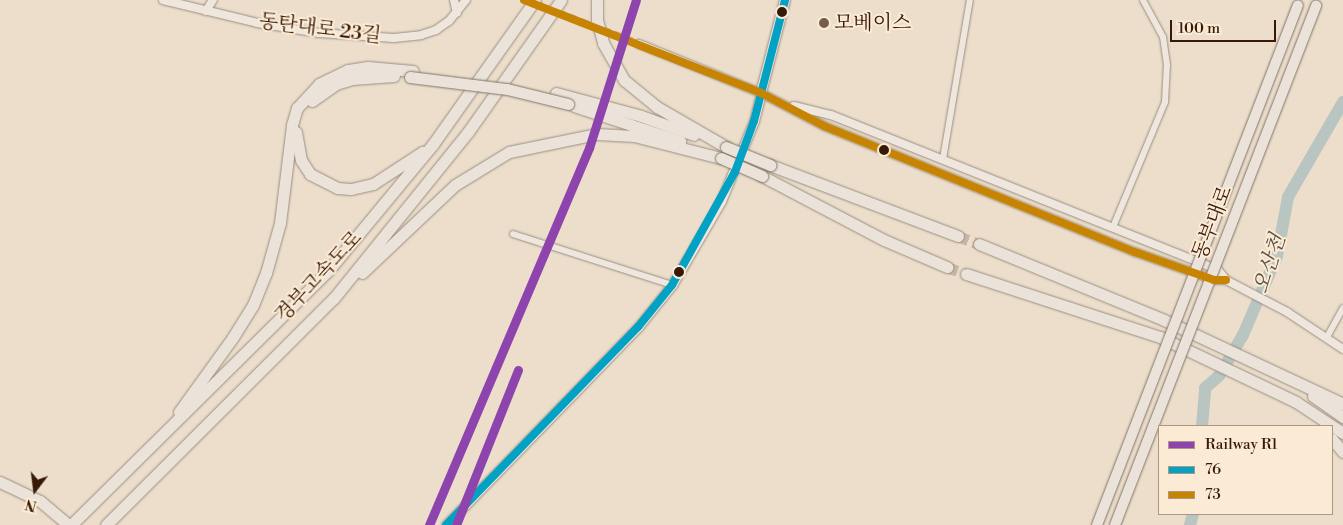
<!DOCTYPE html>
<html>
<head>
<meta charset="utf-8">
<style>
	body { margin:0 }
	#map { position:relative; width:1343px; height:525px; overflow:hidden; background:#ecdecb; font-family:"Libre Bodoni","Noto Serif KR",serif }
	div>[style] { position:absolute }
	[style*='--x'] { left:calc(var(--x)*1px); top:calc(var(--y)*1px); width:calc(var(--w)*1px); rotate:calc(var(--a)*1deg) }
	.river>* { height:12px; margin:-6px; padding:0 6px; transform-origin:6px; border-radius:6px; background:#b9c5c0 }
	.tertiary-tunnel>* { height:8px; margin-top:-4px; transform-origin:0; background:repeating-linear-gradient(90deg,#c8b7a4 0 8px,transparent 0 12px) }
	.motorway-tunnel>* { height:11px; margin-top:-5.5px; transform-origin:0; background:repeating-linear-gradient(90deg,#c8b7a4 0 11px,transparent 0 16.5px) }
	.roads { filter:drop-shadow(0 0 1px #9a8e81) drop-shadow(0 0 1px #9a8e81) }
	.minor>* { height:6px; margin:-3px; padding:0 3px; transform-origin:3px; border-radius:3px; background:#efe7de }
	.tertiary>* { height:8px; margin:-4px; padding:0 4px; transform-origin:4px; border-radius:4px; background:#efe7de }
	.secondary>* { height:9px; margin:-4.5px; padding:0 4.5px; transform-origin:4.5px; border-radius:4.5px; background:#efe7de }
	.primary>* { height:10px; margin:-5px; padding:0 5px; transform-origin:5px; border-radius:5px; background:#ebe3d9 }
	.motorway>* { height:11px; margin:-5.5px; padding:0 5.5px; transform-origin:5.5px; border-radius:5.5px; background:#ebe3d9 }
	.bridges { filter:drop-shadow(0 0 1px #807468) drop-shadow(0 0 1px #807468) }
	.trunk-bridge>* { height:10px; margin:-5px; padding:0 5px; transform-origin:5px; border-radius:5px; background:#ebe3d9 }
	.motorway-bridge>* { height:11px; margin:-5.5px; padding:0 5.5px; transform-origin:5.5px; border-radius:5.5px; background:#ebe3d9 }
	.bus-1>* { height:8px; margin:-4px; padding:0 4px; transform-origin:4px; border-radius:4px; background:#03a2c4 }
	.bus-2>* { height:8px; margin:-4px; padding:0 4px; transform-origin:4px; border-radius:4px; background:#c78302 }
	.rail-1>* { height:9px; margin:-4.5px; padding:0 4.5px; transform-origin:4.5px; border-radius:4.5px; background:#8e44ad }
	.dots>* { width:14px; height:14px; translate:-50% -50%; box-sizing:border-box; border:2px solid #fcebd4; border-radius:50% }
	span { translate:-50% -50%; white-space:nowrap; text-align:center; line-height:1.15; -webkit-text-stroke:4px #fcebd4; paint-order:stroke }
	.poi-label { font-size:20px; color:#371907 }
	.left { translate:0 -50%; text-align:left }
	.street-label { font-size:20px; color:#371907 }
	.water-label { font-size:21px; color:#5d5146; font-style:italic }
	.legend { position:absolute; left:1158px; top:425px; width:175px; height:90px; box-sizing:border-box; background:#fcebd4; border:1px solid #ad9782; margin:0; padding:6px 9px; list-style:none; font-size:15px; color:#371907 }
	.legend li { display:flex; align-items:center; gap:10px; height:25px }
	.legend b { width:25px; border:1px solid #ad9782 }
	.north { position:absolute; left:10px; top:465px; width:50px; height:50px; -webkit-text-stroke:4px #fcebd4; paint-order:stroke; rotate:195deg; font-size:14px; font-weight:700; line-height:20px; text-align:center; color:#371907 }
	.north::after { content:''; display:block; margin:auto; width:18px; height:22px; background:#371907; clip-path:polygon(50% 0,100% 100%,50% 72%,0 100%) }
	.scale { position:absolute; left:1170px; top:20px; width:106px; height:22px; box-sizing:border-box; border:2px solid #371907; border-top:0; padding-left:6px; font-size:15px; line-height:18px; white-space:nowrap; color:#371907; -webkit-text-stroke:4px #fcebd4; paint-order:stroke }
</style>
</head>
<body>
<div id="map">
	<div class="river">
		<div style="--x:1202;--y:426;--w:38;--a:-85"></div>
		<div style="--x:1205;--y:388;--w:18;--a:-41"></div>
		<div style="--x:1219;--y:376;--w:48;--a:-59.7"></div>
		<div style="--x:1243;--y:335;--w:86;--a:-66.7"></div>
		<div style="--x:1277;--y:256;--w:60;--a:-79.4"></div>
		<div style="--x:1288;--y:197;--w:110;--a:-59.9"></div>
		<div style="--x:1190;--y:525;--w:11;--a:-75"></div>
	</div>
	<div class="tertiary-tunnel">
		<div style="--x:524;--y:0;--w:123;--a:20.9"></div>
	</div>
	<div class="motorway-tunnel">
		<div style="--x:958;--y:236;--w:22;--a:21"></div>
		<div style="--x:947;--y:267;--w:20;--a:20"></div>
	</div>
	<div class="roads">
		<div class="minor">
			<div style="--x:943;--y:159;--w:161;--a:-80.4"></div>
			<div style="--x:1113;--y:227;--w:135;--a:-67.4"></div>
			<div style="--x:1165;--y:102;--w:37;--a:-87"></div>
			<div style="--x:1167;--y:65;--w:28;--a:-98"></div>
			<div style="--x:1163;--y:37;--w:42;--a:-118.4"></div>
			<div style="--x:513;--y:234;--w:167;--a:17.8"></div>
			<div style="--x:1327;--y:337;--w:33;--a:-61"></div>
		</div>
		<div class="tertiary">
			<div style="--x:163;--y:0;--w:97;--a:13.7"></div>
			<div style="--x:257;--y:23;--w:63;--a:9.2"></div>
			<div style="--x:319;--y:33;--w:75;--a:3.8"></div>
			<div style="--x:394;--y:38;--w:27;--a:-6"></div>
			<div style="--x:421;--y:35;--w:16;--a:-18"></div>
			<div style="--x:436;--y:30;--w:16;--a:-35"></div>
			<div style="--x:449;--y:21;--w:27;--a:-51"></div>
			<div style="--x:454;--y:0;--w:13;--a:77"></div>
			<div style="--x:206;--y:11;--w:13;--a:-58"></div>
			<div style="--x:639;--y:44;--w:131;--a:21.9"></div>
			<div style="--x:761;--y:93;--w:71;--a:27.6"></div>
			<div style="--x:824;--y:126;--w:336;--a:22.1"></div>
			<div style="--x:1135;--y:252;--w:84;--a:19.5"></div>
			<div style="--x:1214;--y:280;--w:12;--a:0"></div>
			<div style="--x:794;--y:106;--w:38;--a:14"></div>
			<div style="--x:831;--y:115;--w:417;--a:21.8"></div>
			<div style="--x:1218;--y:270;--w:13;--a:51"></div>
			<div style="--x:1226;--y:280;--w:69;--a:27.7"></div>
			<div style="--x:1287;--y:312;--w:67;--a:33.5"></div>
		</div>
		<div class="secondary">
			<div style="--x:446;--y:525;--w:276;--a:-45.9"></div>
			<div style="--x:638;--y:327;--w:54;--a:-51"></div>
			<div style="--x:672;--y:285;--w:97;--a:-59.7"></div>
			<div style="--x:721;--y:201;--w:87;--a:-67.6"></div>
			<div style="--x:754;--y:121;--w:29;--a:-76"></div>
		</div>
		<div class="primary">
			<div style="--x:761;--y:93;--w:96;--a:-75.5"></div>
		</div>
		<div class="motorway">
			<div style="--x:597;--y:0;--w:20;--a:90"></div>
			<div style="--x:597;--y:20;--w:24;--a:75"></div>
			<div style="--x:603;--y:43;--w:43;--a:60.4"></div>
			<div style="--x:624;--y:80;--w:43;--a:39.3"></div>
			<div style="--x:657;--y:107;--w:80;--a:30.1"></div>
			<div style="--x:556;--y:93;--w:88;--a:15.1"></div>
			<div style="--x:641;--y:116;--w:56;--a:19.7"></div>
			<div style="--x:312;--y:101;--w:29;--a:-35"></div>
			<div style="--x:336;--y:84;--w:17;--a:-17"></div>
			<div style="--x:352;--y:79;--w:42;--a:-4.1"></div>
			<div style="--x:574;--y:106;--w:112;--a:18.3"></div>
			<div style="--x:296;--y:132;--w:28;--a:80"></div>
			<div style="--x:301;--y:160;--w:17;--a:57"></div>
			<div style="--x:310;--y:174;--w:30;--a:27"></div>
			<div style="--x:337;--y:188;--w:14;--a:4"></div>
			<div style="--x:351;--y:189;--w:23;--a:-13"></div>
			<div style="--x:373;--y:184;--w:59;--a:-33.1"></div>
			<div style="--x:770;--y:165;--w:201;--a:20.7"></div>
			<div style="--x:762;--y:176;--w:138;--a:27.7"></div>
			<div style="--x:884;--y:240;--w:69;--a:23.2"></div>
			<div style="--x:979;--y:244;--w:200;--a:22.3"></div>
			<div style="--x:1164;--y:320;--w:198;--a:25.1"></div>
			<div style="--x:362;--y:273;--w:128;--a:-43.4"></div>
			<div style="--x:455;--y:185;--w:63;--a:-31.4"></div>
			<div style="--x:509;--y:152;--w:90;--a:-11.6"></div>
			<div style="--x:597;--y:134;--w:37;--a:3"></div>
			<div style="--x:634;--y:136;--w:90;--a:14.2"></div>
			<div style="--x:966;--y:274;--w:204;--a:18"></div>
			<div style="--x:1160;--y:337;--w:151;--a:25.5"></div>
			<div style="--x:1296;--y:402;--w:56;--a:33.4"></div>
			<div style="--x:1313;--y:396;--w:37;--a:35"></div>
			<div style="--x:179;--y:412;--w:92;--a:-54.2"></div>
			<div style="--x:233;--y:337;--w:38;--a:-58"></div>
			<div style="--x:253;--y:305;--w:35;--a:-68"></div>
			<div style="--x:266;--y:273;--w:52;--a:-74.4"></div>
			<div style="--x:280;--y:223;--w:99;--a:-83"></div>
			<div style="--x:292;--y:125;--w:18;--a:-74"></div>
			<div style="--x:297;--y:108;--w:33;--a:-47"></div>
			<div style="--x:319;--y:84;--w:32;--a:-26"></div>
			<div style="--x:348;--y:70;--w:20;--a:-9"></div>
			<div style="--x:368;--y:67;--w:45;--a:5.1"></div>
			<div style="--x:1332;--y:439;--w:17;--a:50"></div>
			<div style="--x:0;--y:482;--w:44;--a:25.4"></div>
			<div style="--x:40;--y:501;--w:38;--a:40"></div>
			<div style="--x:71;--y:525;--w:361;--a:-44.7"></div>
			<div style="--x:328;--y:271;--w:165;--a:-50.4"></div>
			<div style="--x:433;--y:144;--w:176;--a:-54.7"></div>
			<div style="--x:106;--y:525;--w:322;--a:-44.9"></div>
			<div style="--x:334;--y:298;--w:213;--a:-51.1"></div>
			<div style="--x:468;--y:132;--w:161;--a:-54.8"></div>
		</div>
	</div>
	<div class="bridges">
		<div class="trunk-bridge">
			<div style="--x:1097;--y:525;--w:557;--a:-68.87"></div>
			<div style="--x:1115;--y:525;--w:557;--a:-68.83"></div>
		</div>
		<div class="motorway-bridge">
			<div style="--x:410;--y:77;--w:98;--a:7.1"></div>
			<div style="--x:507;--y:89;--w:63;--a:13.8"></div>
			<div style="--x:726;--y:147;--w:48;--a:22.2"></div>
			<div style="--x:721;--y:158;--w:45;--a:23.7"></div>
		</div>
	</div>
	<div class="bus-1">
		<div style="--x:446;--y:525;--w:276;--a:-45.9"></div>
		<div style="--x:638;--y:327;--w:54;--a:-51"></div>
		<div style="--x:672;--y:285;--w:129;--a:-60.9"></div>
		<div style="--x:735;--y:172;--w:54;--a:-69.6"></div>
		<div style="--x:754;--y:121;--w:125;--a:-75.6"></div>
	</div>
	<div class="bus-2">
		<div style="--x:524;--y:0;--w:255;--a:21.4"></div>
		<div style="--x:761;--y:93;--w:71;--a:27.6"></div>
		<div style="--x:824;--y:126;--w:336;--a:22.1"></div>
		<div style="--x:1135;--y:252;--w:84;--a:19.5"></div>
		<div style="--x:1214;--y:280;--w:12;--a:0"></div>
	</div>
	<div class="rail-1">
		<div style="--x:429;--y:525;--w:410;--a:-67"></div>
		<div style="--x:589;--y:148;--w:155;--a:-72.4"></div>
		<div style="--x:456;--y:525;--w:167;--a:-68.2"></div>
	</div>
	<div class="dots">
		<div style="left:782px;top:12px;background:#371907"></div>
		<div style="left:824px;top:23px;background:#765e4c"></div>
		<div style="left:884px;top:150px;background:#371907"></div>
		<div style="left:679px;top:272px;background:#371907"></div>
	</div>
	<div class="poi-label">
		<span class="left" style="left:834px;top:23px">모베이스</span>
	</div>
	<div class="street-label">
		<span style="left:320px;top:29px;rotate:7deg">동탄대로 23길</span>
		<span style="left:1213px;top:223px;rotate:-69deg">동부대로</span>
		<span style="left:319px;top:277px;rotate:-47deg">경부고속도로</span>
	</div>
	<div class="water-label">
		<span style="left:1270px;top:264px;rotate:-72deg">오산천</span>
	</div>
	<ul class="legend">
	<li><b style="height:6px;background:#8e44ad"></b>Railway R1</li>
	<li><b style="height:6px;background:#03a2c4"></b>76</li>
	<li><b style="height:6px;background:#c78302"></b>73</li>
	</ul>
	<div class="north">N</div>
	<div class="scale">100 m</div>
</div>
</body>
</html>
